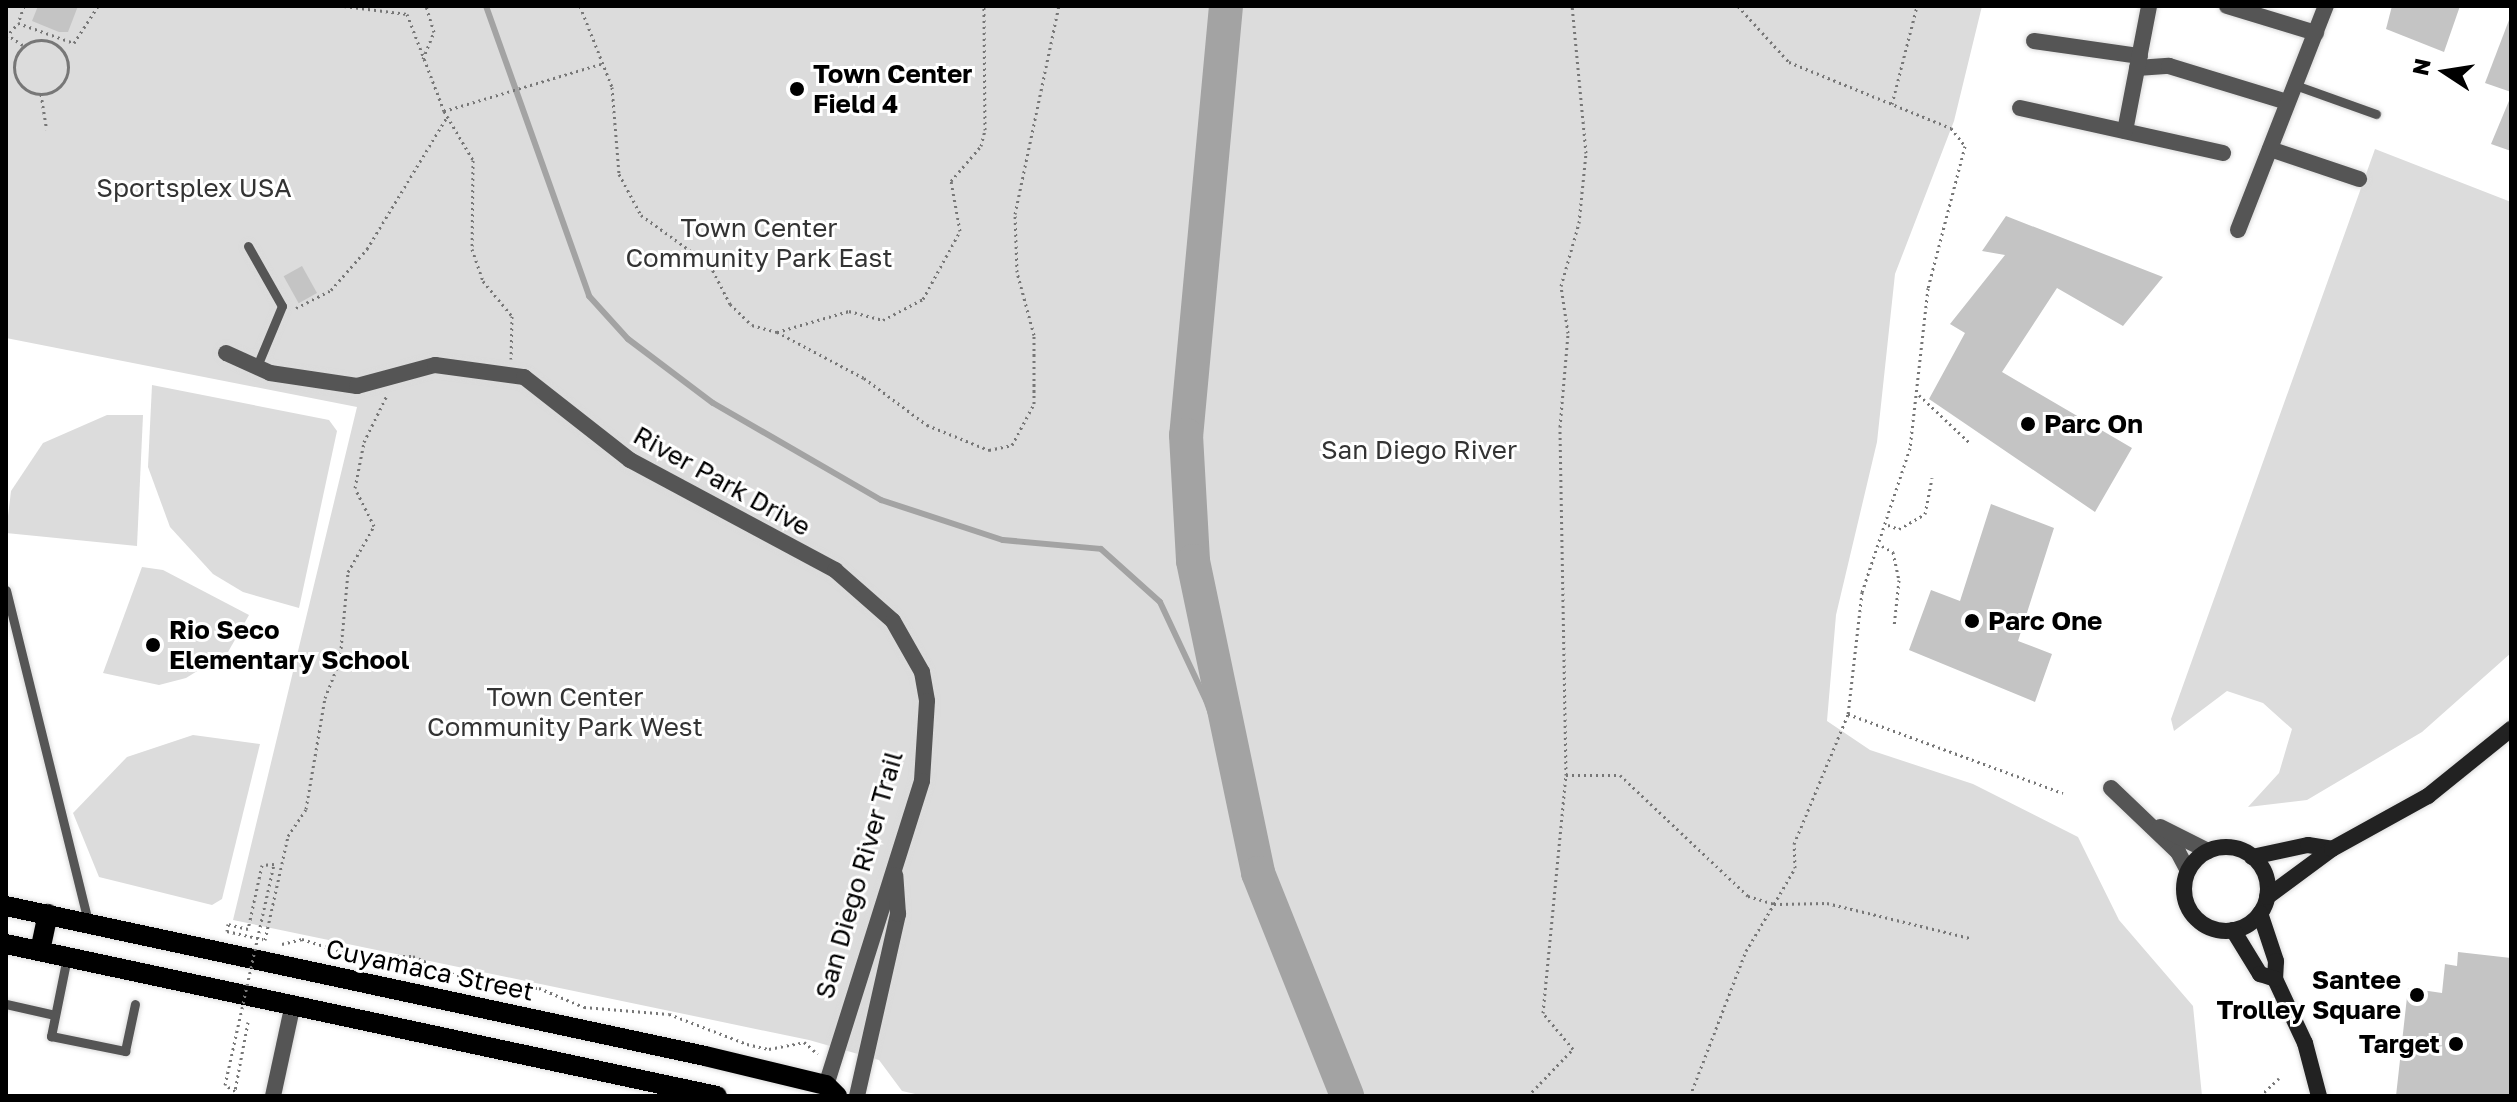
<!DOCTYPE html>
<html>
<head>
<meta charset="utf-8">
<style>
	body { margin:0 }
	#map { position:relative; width:2517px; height:1102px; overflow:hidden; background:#fff; font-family:"Golos Text",sans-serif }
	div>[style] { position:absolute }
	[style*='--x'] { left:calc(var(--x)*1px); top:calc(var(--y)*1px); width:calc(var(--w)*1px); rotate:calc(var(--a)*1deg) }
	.green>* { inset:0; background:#dcdcdc }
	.stream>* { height:6px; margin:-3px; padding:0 3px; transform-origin:3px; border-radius:3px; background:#a3a3a3 }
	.river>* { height:34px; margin:-17px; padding:0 17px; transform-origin:17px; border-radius:17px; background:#a3a3a3 }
	.building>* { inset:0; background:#c4c4c4; transform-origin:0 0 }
	.path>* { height:3px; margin-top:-1.5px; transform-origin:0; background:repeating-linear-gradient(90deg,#777 0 2px,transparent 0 6px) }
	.path>.ring { margin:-1.5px; padding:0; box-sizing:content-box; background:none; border:3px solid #777; border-radius:50% }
	.roads { filter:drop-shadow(0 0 2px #dbdbdb) drop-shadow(0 0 2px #dbdbdb) }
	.service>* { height:9px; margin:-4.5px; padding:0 4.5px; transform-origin:4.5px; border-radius:4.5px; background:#555 }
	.minor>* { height:16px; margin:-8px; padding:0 8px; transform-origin:8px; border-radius:8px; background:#555 }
	.tertiary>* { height:16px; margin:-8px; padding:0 8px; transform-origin:8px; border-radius:8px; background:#555 }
	.secondary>* { height:16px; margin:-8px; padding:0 8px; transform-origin:8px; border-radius:8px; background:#222 }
	.secondary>.ring { margin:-8px; padding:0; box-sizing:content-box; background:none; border:16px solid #222; border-radius:50% }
	.primary>* { height:20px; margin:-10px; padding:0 10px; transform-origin:10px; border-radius:10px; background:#000 }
	.path-bridge>* { height:3px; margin-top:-1.5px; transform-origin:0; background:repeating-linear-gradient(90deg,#777 0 2px,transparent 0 6px) }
	.dots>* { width:22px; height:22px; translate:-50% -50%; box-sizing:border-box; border:4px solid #fff; border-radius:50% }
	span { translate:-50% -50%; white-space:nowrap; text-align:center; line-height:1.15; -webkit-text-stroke:6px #fff; paint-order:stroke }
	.poi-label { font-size:26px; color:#000; font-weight:700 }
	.left { translate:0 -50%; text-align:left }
	.right { translate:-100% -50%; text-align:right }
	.park-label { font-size:26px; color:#333 }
	.street-label { font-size:26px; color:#000 }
	.frame { position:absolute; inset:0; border:8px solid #000; pointer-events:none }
	.north { position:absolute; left:2405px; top:32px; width:80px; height:80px; -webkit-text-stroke:6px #fff; paint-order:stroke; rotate:282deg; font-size:22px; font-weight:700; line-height:32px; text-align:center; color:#000 }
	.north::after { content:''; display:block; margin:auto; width:28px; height:36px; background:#000; clip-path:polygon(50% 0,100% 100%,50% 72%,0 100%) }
</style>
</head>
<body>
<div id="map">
	<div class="green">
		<div style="clip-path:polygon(6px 6px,1982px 6px,1954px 121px,1895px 274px,1877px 442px,1836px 615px,1827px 721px,1870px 750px,1973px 784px,2078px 837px,2119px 920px,2193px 1006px,2202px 1096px,924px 1096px,902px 1091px,879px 1060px,809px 1040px,233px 920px,357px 407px,6px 338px)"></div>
		<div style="clip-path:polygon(2375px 149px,2511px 202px,2511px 653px,2422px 732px,2307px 800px,2248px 807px,2279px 773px,2292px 729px,2263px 703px,2227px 691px,2174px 731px,2171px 719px)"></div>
		<div style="clip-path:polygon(152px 385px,329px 420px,337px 431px,299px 608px,243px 592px,213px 574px,170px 527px,148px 467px)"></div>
		<div style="clip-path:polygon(107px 415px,143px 415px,137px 546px,6px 533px,11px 491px,43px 443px)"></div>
		<div style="clip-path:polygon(142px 567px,163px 570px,249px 615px,228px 652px,186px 678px,159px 685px,103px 673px)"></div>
		<div style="clip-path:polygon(193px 735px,260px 744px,222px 899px,212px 905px,99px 877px,73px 813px,127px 757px)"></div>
	</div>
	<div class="stream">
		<div style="--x:486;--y:6;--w:308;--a:70.4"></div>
		<div style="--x:589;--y:296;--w:58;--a:47.8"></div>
		<div style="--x:628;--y:339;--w:106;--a:37"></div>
		<div style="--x:713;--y:403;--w:194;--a:30"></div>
		<div style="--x:881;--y:500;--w:128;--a:18.2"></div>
		<div style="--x:1003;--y:540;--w:98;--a:5.2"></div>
		<div style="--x:1101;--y:549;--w:79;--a:41.9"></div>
		<div style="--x:1160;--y:602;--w:108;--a:64.9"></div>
		<div style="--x:1206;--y:700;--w:149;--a:70.3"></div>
	</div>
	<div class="river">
		<div style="--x:1226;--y:6;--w:431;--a:95.3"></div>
		<div style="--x:1186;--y:435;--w:126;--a:86.8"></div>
		<div style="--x:1193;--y:561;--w:319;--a:78.2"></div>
		<div style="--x:1258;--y:873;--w:240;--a:68.2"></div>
	</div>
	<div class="building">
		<div style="clip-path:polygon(38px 6px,78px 6px,68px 32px,59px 32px,32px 21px)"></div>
		<div style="clip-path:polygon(2392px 6px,2460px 6px,2444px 52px,2386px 29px)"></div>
		<div style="clip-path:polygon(2509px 20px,2511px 20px,2511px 92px,2485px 83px)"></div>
		<div style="clip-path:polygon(2511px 96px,2511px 151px,2491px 144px)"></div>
		<div style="clip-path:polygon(2006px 216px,2163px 277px,2123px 326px,2057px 288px,2002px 372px,2132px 448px,2095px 512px,1929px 399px,1965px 333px,1950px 324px,2005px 255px,1982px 251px)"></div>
		<div style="left:302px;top:266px;width:31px;height:21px;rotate:61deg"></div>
		<div style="clip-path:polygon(1991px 504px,2054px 528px,2018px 641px,2052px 654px,2035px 702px,1909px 650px,1931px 590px,1960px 601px)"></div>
		<div style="clip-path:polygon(2458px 952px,2511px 958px,2511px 1096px,2396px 1096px,2408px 988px,2442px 993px,2445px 964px,2457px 966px)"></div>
	</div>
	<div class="path">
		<div style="--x:24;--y:6;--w:18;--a:109"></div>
		<div style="--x:18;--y:23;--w:59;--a:19.7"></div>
		<div style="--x:74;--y:43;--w:44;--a:-57"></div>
		<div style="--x:344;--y:6;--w:64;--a:7.2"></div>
		<div style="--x:407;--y:14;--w:104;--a:69.1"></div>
		<div style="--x:444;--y:111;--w:57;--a:59.4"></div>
		<div style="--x:473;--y:160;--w:89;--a:90.6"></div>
		<div style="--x:472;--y:249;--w:34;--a:71"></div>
		<div style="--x:483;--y:281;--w:45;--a:50.4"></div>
		<div style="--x:512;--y:316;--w:43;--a:91.3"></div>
		<div style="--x:580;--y:6;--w:87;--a:68.4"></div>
		<div style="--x:612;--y:87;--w:87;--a:85.4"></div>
		<div style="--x:619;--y:174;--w:47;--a:61.8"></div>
		<div style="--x:641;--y:215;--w:85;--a:35.9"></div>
		<div style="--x:710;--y:265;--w:44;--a:62.9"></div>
		<div style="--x:730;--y:304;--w:30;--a:44"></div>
		<div style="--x:752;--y:325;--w:26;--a:16"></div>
		<div style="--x:777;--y:332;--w:75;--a:-16.3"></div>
		<div style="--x:849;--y:311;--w:35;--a:15"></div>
		<div style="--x:883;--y:320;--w:45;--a:-27.7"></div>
		<div style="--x:923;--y:299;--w:77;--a:-61.4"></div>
		<div style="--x:960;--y:231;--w:51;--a:-100.2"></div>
		<div style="--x:951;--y:181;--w:46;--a:-49.4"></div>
		<div style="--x:981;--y:146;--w:16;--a:-76"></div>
		<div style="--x:985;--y:130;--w:124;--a:-90.5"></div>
		<div style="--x:1738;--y:6;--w:76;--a:47.7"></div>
		<div style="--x:1789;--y:62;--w:175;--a:22.2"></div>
		<div style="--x:1951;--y:128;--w:23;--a:52"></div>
		<div style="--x:1965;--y:146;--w:147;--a:104.6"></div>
		<div style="--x:1928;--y:288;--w:161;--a:96.4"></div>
		<div style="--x:1910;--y:448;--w:152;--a:108.4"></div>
		<div style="--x:1862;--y:592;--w:123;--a:96.5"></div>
		<div style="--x:1848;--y:714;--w:229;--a:20.2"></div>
		<div style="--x:6;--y:34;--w:20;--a:33"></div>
		<div style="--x:6;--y:37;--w:18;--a:-49"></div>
		<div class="ring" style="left:14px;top:40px;width:51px;height:51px"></div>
		<div style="--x:423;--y:59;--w:29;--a:-68"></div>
		<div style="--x:434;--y:32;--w:27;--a:-107"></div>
		<div style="--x:41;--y:94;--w:36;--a:81"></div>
		<div style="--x:1892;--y:104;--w:101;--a:-75.7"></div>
		<div style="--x:444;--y:111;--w:164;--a:-16.7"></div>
		<div style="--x:296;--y:308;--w:39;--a:-27"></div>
		<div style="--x:331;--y:290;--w:55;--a:-48.7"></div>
		<div style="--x:367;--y:249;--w:154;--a:-58.8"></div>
		<div style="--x:777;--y:332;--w:98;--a:27.9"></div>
		<div style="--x:864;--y:378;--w:79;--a:36.7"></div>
		<div style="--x:927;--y:425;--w:67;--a:22"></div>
		<div style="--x:989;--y:450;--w:24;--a:-12"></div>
		<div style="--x:1012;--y:445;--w:47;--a:-61.8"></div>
		<div style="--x:1034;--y:404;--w:69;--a:-90"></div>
		<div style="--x:1034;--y:335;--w:65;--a:-105.1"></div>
		<div style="--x:1017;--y:272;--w:58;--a:-92"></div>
		<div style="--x:1015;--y:214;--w:213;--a:-78.1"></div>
		<div style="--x:1919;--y:395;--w:70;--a:43.3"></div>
		<div style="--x:1888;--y:525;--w:12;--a:20"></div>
		<div style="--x:1899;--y:529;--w:30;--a:-30"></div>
		<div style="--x:1925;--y:514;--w:37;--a:-79"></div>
		<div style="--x:1882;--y:546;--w:13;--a:29"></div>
		<div style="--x:1893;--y:552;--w:29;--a:78"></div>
		<div style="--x:1899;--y:580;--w:47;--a:96.1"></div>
		<div style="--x:1566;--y:775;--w:54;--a:0"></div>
		<div style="--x:1620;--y:775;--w:176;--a:43.4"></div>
		<div style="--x:1748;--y:896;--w:27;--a:17"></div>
		<div style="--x:1774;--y:904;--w:42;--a:-59.7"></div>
		<div style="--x:1795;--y:868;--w:24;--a:-92"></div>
		<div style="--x:1794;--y:844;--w:141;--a:-67.4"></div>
		<div style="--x:248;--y:929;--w:21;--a:-166"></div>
		<div style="--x:228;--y:924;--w:7;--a:98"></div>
		<div style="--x:227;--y:931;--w:37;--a:13"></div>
		<div style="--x:265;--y:940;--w:107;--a:-77.5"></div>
		<div style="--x:288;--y:836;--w:32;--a:-56"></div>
		<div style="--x:306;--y:809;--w:113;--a:-80.3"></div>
		<div style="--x:325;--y:698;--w:41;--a:-68.5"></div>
		<div style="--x:340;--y:660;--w:88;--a:-84.8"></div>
		<div style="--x:348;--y:572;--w:53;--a:-60.5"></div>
		<div style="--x:374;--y:526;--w:42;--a:-116.6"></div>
		<div style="--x:355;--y:488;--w:47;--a:-78.9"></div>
		<div style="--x:364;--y:442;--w:52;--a:-63.9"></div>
		<div style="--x:282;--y:944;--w:21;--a:-14"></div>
		<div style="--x:302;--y:939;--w:56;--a:17.8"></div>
		<div style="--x:355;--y:956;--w:58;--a:0"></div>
		<div style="--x:413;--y:956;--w:74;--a:23.8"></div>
		<div style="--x:481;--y:986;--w:58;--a:2"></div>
		<div style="--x:539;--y:988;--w:49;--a:22.9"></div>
		<div style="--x:584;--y:1007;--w:85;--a:4.7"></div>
		<div style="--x:669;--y:1014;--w:84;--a:21"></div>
		<div style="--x:747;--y:1044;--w:23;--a:13"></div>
		<div style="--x:769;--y:1049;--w:36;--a:-11"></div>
		<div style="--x:804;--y:1042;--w:18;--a:41"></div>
		<div style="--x:1528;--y:1096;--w:65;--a:-46.2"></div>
		<div style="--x:1573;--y:1049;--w:47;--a:-129.8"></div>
		<div style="--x:1543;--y:1013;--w:239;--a:-84.5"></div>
		<div style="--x:1566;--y:775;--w:348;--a:-91"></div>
		<div style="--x:1560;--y:427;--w:94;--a:-85.1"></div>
		<div style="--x:1568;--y:333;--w:48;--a:-98.5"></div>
		<div style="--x:1561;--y:286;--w:66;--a:-74.1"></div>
		<div style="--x:1579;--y:223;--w:70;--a:-84.3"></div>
		<div style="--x:1586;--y:153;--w:148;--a:-95.4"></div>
		<div style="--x:1690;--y:1096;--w:155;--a:-68.9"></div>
		<div style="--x:1746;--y:951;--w:55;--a:-59.2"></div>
		<div style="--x:1774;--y:904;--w:53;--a:-1.1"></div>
		<div style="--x:1827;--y:903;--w:147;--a:13.8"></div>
		<div style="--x:2260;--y:1096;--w:26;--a:-43"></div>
	</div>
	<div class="roads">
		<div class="service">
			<div style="--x:2295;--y:85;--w:86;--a:19.7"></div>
			<div style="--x:248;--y:246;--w:69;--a:60.5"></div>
			<div style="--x:282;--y:306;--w:65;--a:112.6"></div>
			<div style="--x:6;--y:590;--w:342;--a:76.1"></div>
			<div style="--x:67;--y:957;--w:81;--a:101.4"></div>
			<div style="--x:51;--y:1036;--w:76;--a:11.5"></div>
			<div style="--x:125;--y:1051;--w:48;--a:-78"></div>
			<div style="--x:6;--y:1004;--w:50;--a:12.7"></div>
		</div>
		<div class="minor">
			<div style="--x:2227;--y:6;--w:93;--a:16.9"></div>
			<div style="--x:2034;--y:41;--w:107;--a:8.1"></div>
			<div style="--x:2137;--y:68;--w:32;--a:-4"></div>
			<div style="--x:2169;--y:66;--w:123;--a:17"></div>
			<div style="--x:2020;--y:108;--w:208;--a:12.5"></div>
			<div style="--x:2125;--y:131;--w:127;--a:-79.1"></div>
			<div style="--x:2270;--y:149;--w:94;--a:18.6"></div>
			<div style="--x:2238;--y:230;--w:241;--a:-68.6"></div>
			<div style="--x:226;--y:353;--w:48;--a:24.4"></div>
			<div style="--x:270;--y:373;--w:88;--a:8.5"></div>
			<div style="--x:357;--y:386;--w:81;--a:-15.1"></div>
			<div style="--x:435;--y:365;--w:90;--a:7.7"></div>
			<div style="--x:524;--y:377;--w:135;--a:38.1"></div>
			<div style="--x:630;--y:460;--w:233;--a:28.2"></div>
			<div style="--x:835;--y:570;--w:77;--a:41.3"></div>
			<div style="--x:893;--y:621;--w:59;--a:60.4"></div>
			<div style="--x:922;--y:672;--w:29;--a:80"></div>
			<div style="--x:927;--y:701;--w:80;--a:93.6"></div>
			<div style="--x:922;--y:781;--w:319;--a:107.5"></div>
			<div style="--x:857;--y:1096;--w:187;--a:-77.3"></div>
			<div style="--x:898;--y:914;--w:39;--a:-94"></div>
		</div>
		<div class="tertiary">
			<div style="--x:2111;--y:788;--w:93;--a:43.7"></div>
			<div style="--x:2178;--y:852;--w:21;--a:62"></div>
			<div style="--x:2160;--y:827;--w:54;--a:26.6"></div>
			<div style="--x:273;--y:1096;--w:90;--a:-77.8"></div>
		</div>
		<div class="secondary">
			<div class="ring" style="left:2184px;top:847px;width:68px;height:68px"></div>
			<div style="--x:2252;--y:857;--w:57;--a:-12.1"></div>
			<div style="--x:2308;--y:845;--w:24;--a:9"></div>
			<div style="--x:2267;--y:897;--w:81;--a:-36.4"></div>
			<div style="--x:2332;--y:849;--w:110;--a:-28.9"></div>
			<div style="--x:2428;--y:796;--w:107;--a:-38.9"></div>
			<div style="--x:2260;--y:913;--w:51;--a:71.6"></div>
			<div style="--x:2276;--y:961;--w:18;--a:93"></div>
			<div style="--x:2275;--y:979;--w:71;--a:64.9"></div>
			<div style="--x:2305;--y:1043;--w:55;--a:75.2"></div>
			<div style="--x:2233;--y:930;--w:52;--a:58.5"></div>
			<div style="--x:2260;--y:974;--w:16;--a:18"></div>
		</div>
		<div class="primary">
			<div style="--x:6;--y:906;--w:715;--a:12.11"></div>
			<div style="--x:705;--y:1056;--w:124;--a:13.5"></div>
			<div style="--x:826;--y:1085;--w:16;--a:45"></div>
			<div style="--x:6;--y:944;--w:727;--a:12.07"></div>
			<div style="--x:40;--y:951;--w:38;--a:-78"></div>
		</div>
	</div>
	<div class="path-bridge">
		<div style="--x:248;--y:1022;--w:70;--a:100.7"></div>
		<div style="--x:235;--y:1091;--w:12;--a:-149"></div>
		<div style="--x:225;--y:1085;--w:226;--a:-77.5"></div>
		<div style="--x:274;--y:864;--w:12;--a:175"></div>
		<div style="--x:262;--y:865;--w:66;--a:102.3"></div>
	</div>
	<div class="dots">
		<div style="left:797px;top:89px;background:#000"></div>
		<div style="left:2028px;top:424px;background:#000"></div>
		<div style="left:1972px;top:621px;background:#000"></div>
		<div style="left:153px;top:645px;background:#000"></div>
		<div style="left:2417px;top:995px;background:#000"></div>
		<div style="left:2456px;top:1044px;background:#000"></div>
	</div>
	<div class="poi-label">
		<span class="left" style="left:813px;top:89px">Town Center<br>Field 4</span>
		<span class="left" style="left:2044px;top:424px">Parc On</span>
		<span class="left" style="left:1988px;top:621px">Parc One</span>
		<span class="left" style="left:169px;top:645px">Rio Seco<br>Elementary School</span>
		<span class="right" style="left:2401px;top:995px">Santee<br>Trolley Square</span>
		<span class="right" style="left:2440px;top:1044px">Target</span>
	</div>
	<div class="park-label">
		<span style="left:194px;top:188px">Sportsplex USA</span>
		<span style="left:759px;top:243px">Town Center<br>Community Park East</span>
		<span style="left:1419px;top:450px">San Diego River</span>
		<span style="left:565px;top:712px">Town Center<br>Community Park West</span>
	</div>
	<div class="street-label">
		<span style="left:722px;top:481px;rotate:29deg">River Park Drive</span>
		<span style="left:859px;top:875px;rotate:-74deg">San Diego River Trail</span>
		<span style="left:430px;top:970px;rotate:12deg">Cuyamaca Street</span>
	</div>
	<div class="frame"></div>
	<div class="north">N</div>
</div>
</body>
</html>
